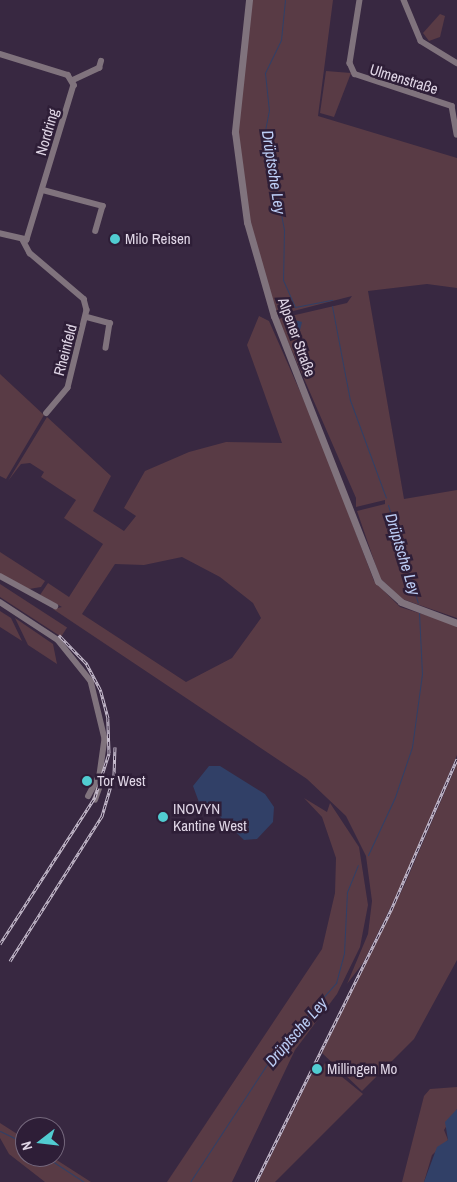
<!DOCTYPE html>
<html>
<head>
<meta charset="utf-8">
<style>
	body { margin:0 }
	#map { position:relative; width:457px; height:1182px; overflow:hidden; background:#382841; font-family:"Archivo Narrow",sans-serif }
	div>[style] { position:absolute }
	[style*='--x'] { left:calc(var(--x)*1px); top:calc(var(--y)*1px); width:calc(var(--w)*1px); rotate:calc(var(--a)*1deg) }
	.green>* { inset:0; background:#593b45; transform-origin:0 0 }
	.water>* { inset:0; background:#314067 }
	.stream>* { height:1px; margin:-0.5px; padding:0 0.5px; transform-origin:0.5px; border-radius:0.5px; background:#314067 }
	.minor>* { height:5.5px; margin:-2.75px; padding:0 2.75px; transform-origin:2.75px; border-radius:2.75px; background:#80737d }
	.tertiary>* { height:7px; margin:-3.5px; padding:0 3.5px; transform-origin:3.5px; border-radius:3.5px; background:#80737d }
	.rail>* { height:3px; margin-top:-1.5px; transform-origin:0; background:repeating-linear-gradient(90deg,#2e1e37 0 4px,#cac0d1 0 8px); box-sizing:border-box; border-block:1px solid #cac0d1 }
	.dots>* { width:14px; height:14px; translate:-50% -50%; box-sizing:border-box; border:2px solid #2e1e37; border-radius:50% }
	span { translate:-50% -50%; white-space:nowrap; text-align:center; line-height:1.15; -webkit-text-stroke:5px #2e1e37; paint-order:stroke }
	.street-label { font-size:15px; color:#e0d6e6 }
	.poi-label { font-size:15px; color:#e0d6e6 }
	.left { translate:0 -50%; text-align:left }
	.water-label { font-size:16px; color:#bccdf5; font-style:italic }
	.north { position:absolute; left:15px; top:1117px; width:50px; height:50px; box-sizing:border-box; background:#2e1e37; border:1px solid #75687d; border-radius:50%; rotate:254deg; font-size:14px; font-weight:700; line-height:20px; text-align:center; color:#e0d6e6 }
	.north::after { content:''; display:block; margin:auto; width:18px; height:22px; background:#51ccd1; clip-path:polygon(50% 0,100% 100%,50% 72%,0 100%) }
</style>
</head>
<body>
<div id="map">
	<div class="green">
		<div style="clip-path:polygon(249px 0,333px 0,318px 116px,457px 158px,457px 288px,427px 284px,368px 291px,404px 499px,457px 490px,457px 618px,402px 599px,380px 578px,357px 511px,385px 504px,385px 500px,356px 507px,356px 498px,278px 319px,347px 303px,352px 296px,274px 316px,247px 222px,236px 106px)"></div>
		<div style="clip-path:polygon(440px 14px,445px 16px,440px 37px,429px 41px,423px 33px)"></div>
		<div style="clip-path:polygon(326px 71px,351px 73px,334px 117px,320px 113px)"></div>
		<div style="clip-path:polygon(evenodd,259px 316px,269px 321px,317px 430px,374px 581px,400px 607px,457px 625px,457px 755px,402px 884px,363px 963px,347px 984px,368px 934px,372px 901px,366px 856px,346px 816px,307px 779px,53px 609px,62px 607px,40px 595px,48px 583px,69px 597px,103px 544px,64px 518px,76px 500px,41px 477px,44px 472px,30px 463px,21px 464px,8px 481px,47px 417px,111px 476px,93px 511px,124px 531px,136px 516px,124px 508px,145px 471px,189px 452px,226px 442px,282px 443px,247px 345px,259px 316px,182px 557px,220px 577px,253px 603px,261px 618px,232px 658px,186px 682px,82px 614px,115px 564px,144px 565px,182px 557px)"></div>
		<div style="clip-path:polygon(0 374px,44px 415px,6px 479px,0 476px)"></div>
		<div style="clip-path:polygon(0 552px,45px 581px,41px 587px,29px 589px,0 574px)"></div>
		<div style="left:0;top:584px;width:80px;height:11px;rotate:33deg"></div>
		<div style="clip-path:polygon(0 611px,11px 618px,22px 641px,0 627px)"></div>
		<div style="clip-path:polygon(15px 618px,53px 644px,57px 664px,28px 645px)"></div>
		<div style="clip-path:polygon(457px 764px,457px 960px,414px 1039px,362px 1091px,322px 1053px,404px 886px)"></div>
		<div style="clip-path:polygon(304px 798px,327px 812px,330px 803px,359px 847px,368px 905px,360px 947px,337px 994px,295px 1050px,232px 1182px,167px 1182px,322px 949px,335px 893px,336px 858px,322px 817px)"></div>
		<div style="clip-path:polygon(325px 1063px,363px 1094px,275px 1182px,258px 1182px,312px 1073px,319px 1074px)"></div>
		<div style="clip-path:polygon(457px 1087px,457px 1109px,444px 1130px,448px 1140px,432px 1155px,424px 1182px,402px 1182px,424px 1096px,430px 1089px)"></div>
		<div style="clip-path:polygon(0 1123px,25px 1139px,25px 1157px,52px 1157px,91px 1182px,45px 1182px,9px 1154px,0 1138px)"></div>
	</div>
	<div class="water">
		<div style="clip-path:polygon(291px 319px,302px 322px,299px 334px,296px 333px)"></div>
		<div style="clip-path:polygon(209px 766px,220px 766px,265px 794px,274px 807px,273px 822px,257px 839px,244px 840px,213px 810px,200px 805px,193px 786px)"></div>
		<div style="clip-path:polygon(457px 1109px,457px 1182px,424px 1182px,437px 1147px,448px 1140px,445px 1122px)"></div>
	</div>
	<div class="stream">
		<div style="--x:285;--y:0;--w:40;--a:95.7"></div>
		<div style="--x:281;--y:40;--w:37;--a:116"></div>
		<div style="--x:265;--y:73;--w:37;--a:84"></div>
		<div style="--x:269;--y:110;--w:21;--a:101"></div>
		<div style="--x:265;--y:131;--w:101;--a:79.1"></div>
		<div style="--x:284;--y:230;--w:50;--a:91.1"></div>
		<div style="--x:283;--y:280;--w:30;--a:66"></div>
		<div style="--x:295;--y:307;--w:38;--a:-11"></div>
		<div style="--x:332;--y:306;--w:96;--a:79.2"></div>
		<div style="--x:350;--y:400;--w:104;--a:69.8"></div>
		<div style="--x:388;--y:505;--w:102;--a:73"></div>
		<div style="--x:368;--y:855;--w:64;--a:-65"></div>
		<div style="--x:395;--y:797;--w:53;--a:-71.2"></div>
		<div style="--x:412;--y:747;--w:74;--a:-82.2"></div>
		<div style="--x:422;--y:674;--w:61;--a:-92.8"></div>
		<div style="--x:0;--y:1131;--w:28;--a:26"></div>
		<div style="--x:46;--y:1157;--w:45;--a:33.3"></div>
		<div style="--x:190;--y:1182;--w:159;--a:-56.8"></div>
		<div style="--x:277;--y:1049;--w:89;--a:-48.2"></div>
		<div style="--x:336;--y:983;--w:31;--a:-75"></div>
		<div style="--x:344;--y:953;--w:61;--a:-87.2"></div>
		<div style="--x:347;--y:892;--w:29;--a:-68"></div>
	</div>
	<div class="minor">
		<div style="--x:360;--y:0;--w:64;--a:99"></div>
		<div style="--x:350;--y:63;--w:12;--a:66"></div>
		<div style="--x:355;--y:74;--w:102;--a:18.3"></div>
		<div style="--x:452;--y:106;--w:29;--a:80"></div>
		<div style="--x:404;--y:0;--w:44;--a:67.5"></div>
		<div style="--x:421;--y:41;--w:42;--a:31.4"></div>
		<div style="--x:0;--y:54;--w:71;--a:17.2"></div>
		<div style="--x:68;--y:75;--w:12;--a:59"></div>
		<div style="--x:74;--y:85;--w:162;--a:106.9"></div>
		<div style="--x:27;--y:240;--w:28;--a:-167"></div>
		<div style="--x:73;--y:80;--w:29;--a:-25"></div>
		<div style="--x:99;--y:68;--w:7;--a:-74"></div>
		<div style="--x:43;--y:190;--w:62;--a:14.9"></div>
		<div style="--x:103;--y:206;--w:26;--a:106"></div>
		<div style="--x:23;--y:240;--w:15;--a:62"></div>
		<div style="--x:30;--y:253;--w:71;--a:40.4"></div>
		<div style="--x:84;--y:299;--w:11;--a:75"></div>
		<div style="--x:87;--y:310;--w:80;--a:103.7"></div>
		<div style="--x:68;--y:388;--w:33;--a:130"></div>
		<div style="--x:87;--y:317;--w:24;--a:15"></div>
		<div style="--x:110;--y:323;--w:25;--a:99"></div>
		<div style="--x:0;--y:576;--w:63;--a:28.6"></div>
		<div style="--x:0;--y:602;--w:69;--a:33.2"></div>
		<div style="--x:58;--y:640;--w:53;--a:51.2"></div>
		<div style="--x:91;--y:681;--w:60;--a:76.4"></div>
		<div style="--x:105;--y:739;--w:36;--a:98"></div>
		<div style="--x:100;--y:775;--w:24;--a:118"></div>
		<div style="--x:95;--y:800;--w:24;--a:-71"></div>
	</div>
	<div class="tertiary">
		<div style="--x:249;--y:0;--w:133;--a:96.1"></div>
		<div style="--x:235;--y:132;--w:91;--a:82.4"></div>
		<div style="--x:247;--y:222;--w:98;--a:74"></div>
		<div style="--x:274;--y:316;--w:285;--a:68.6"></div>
		<div style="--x:378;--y:581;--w:31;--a:42"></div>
		<div style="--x:401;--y:602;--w:60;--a:20.6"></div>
	</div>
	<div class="rail">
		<div style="--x:0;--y:944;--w:175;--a:-57.1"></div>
		<div style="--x:95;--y:797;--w:46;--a:-72.3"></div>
		<div style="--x:109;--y:753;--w:35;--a:-92"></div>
		<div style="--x:108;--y:718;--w:30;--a:-105"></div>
		<div style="--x:100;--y:689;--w:30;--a:-118"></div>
		<div style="--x:86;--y:663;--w:39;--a:-134"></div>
		<div style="--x:10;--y:961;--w:172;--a:-57.6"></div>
		<div style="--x:102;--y:816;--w:43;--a:-73.7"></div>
		<div style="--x:114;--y:775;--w:28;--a:-88"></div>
		<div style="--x:256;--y:1182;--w:304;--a:-63.6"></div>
		<div style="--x:391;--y:910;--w:165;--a:-66.4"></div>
	</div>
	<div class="dots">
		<div style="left:115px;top:239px;background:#51ccd1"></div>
		<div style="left:87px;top:781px;background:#51ccd1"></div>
		<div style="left:163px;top:817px;background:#51ccd1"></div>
		<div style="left:317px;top:1069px;background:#51ccd1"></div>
	</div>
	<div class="street-label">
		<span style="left:404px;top:79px;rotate:17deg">Ulmenstraße</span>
		<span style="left:47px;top:132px;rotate:-74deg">Nordring</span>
		<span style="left:297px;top:337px;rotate:70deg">Alpener Straße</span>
		<span style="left:65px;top:350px;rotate:-75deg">Rheinfeld</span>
	</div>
	<div class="poi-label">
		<span class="left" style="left:125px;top:239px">Milo Reisen</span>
		<span class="left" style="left:97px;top:781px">Tor West</span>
		<span class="left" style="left:173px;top:817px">INOVYN<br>Kantine West</span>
		<span class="left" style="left:327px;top:1069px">Millingen Mo</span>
	</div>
	<div class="water-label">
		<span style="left:274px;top:172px;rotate:81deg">Drüptsche Ley</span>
		<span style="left:403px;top:554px;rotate:73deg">Drüptsche Ley</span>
		<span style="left:296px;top:1032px;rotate:-49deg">Drüptsche Ley</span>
	</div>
	<div class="north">N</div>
</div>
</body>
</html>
